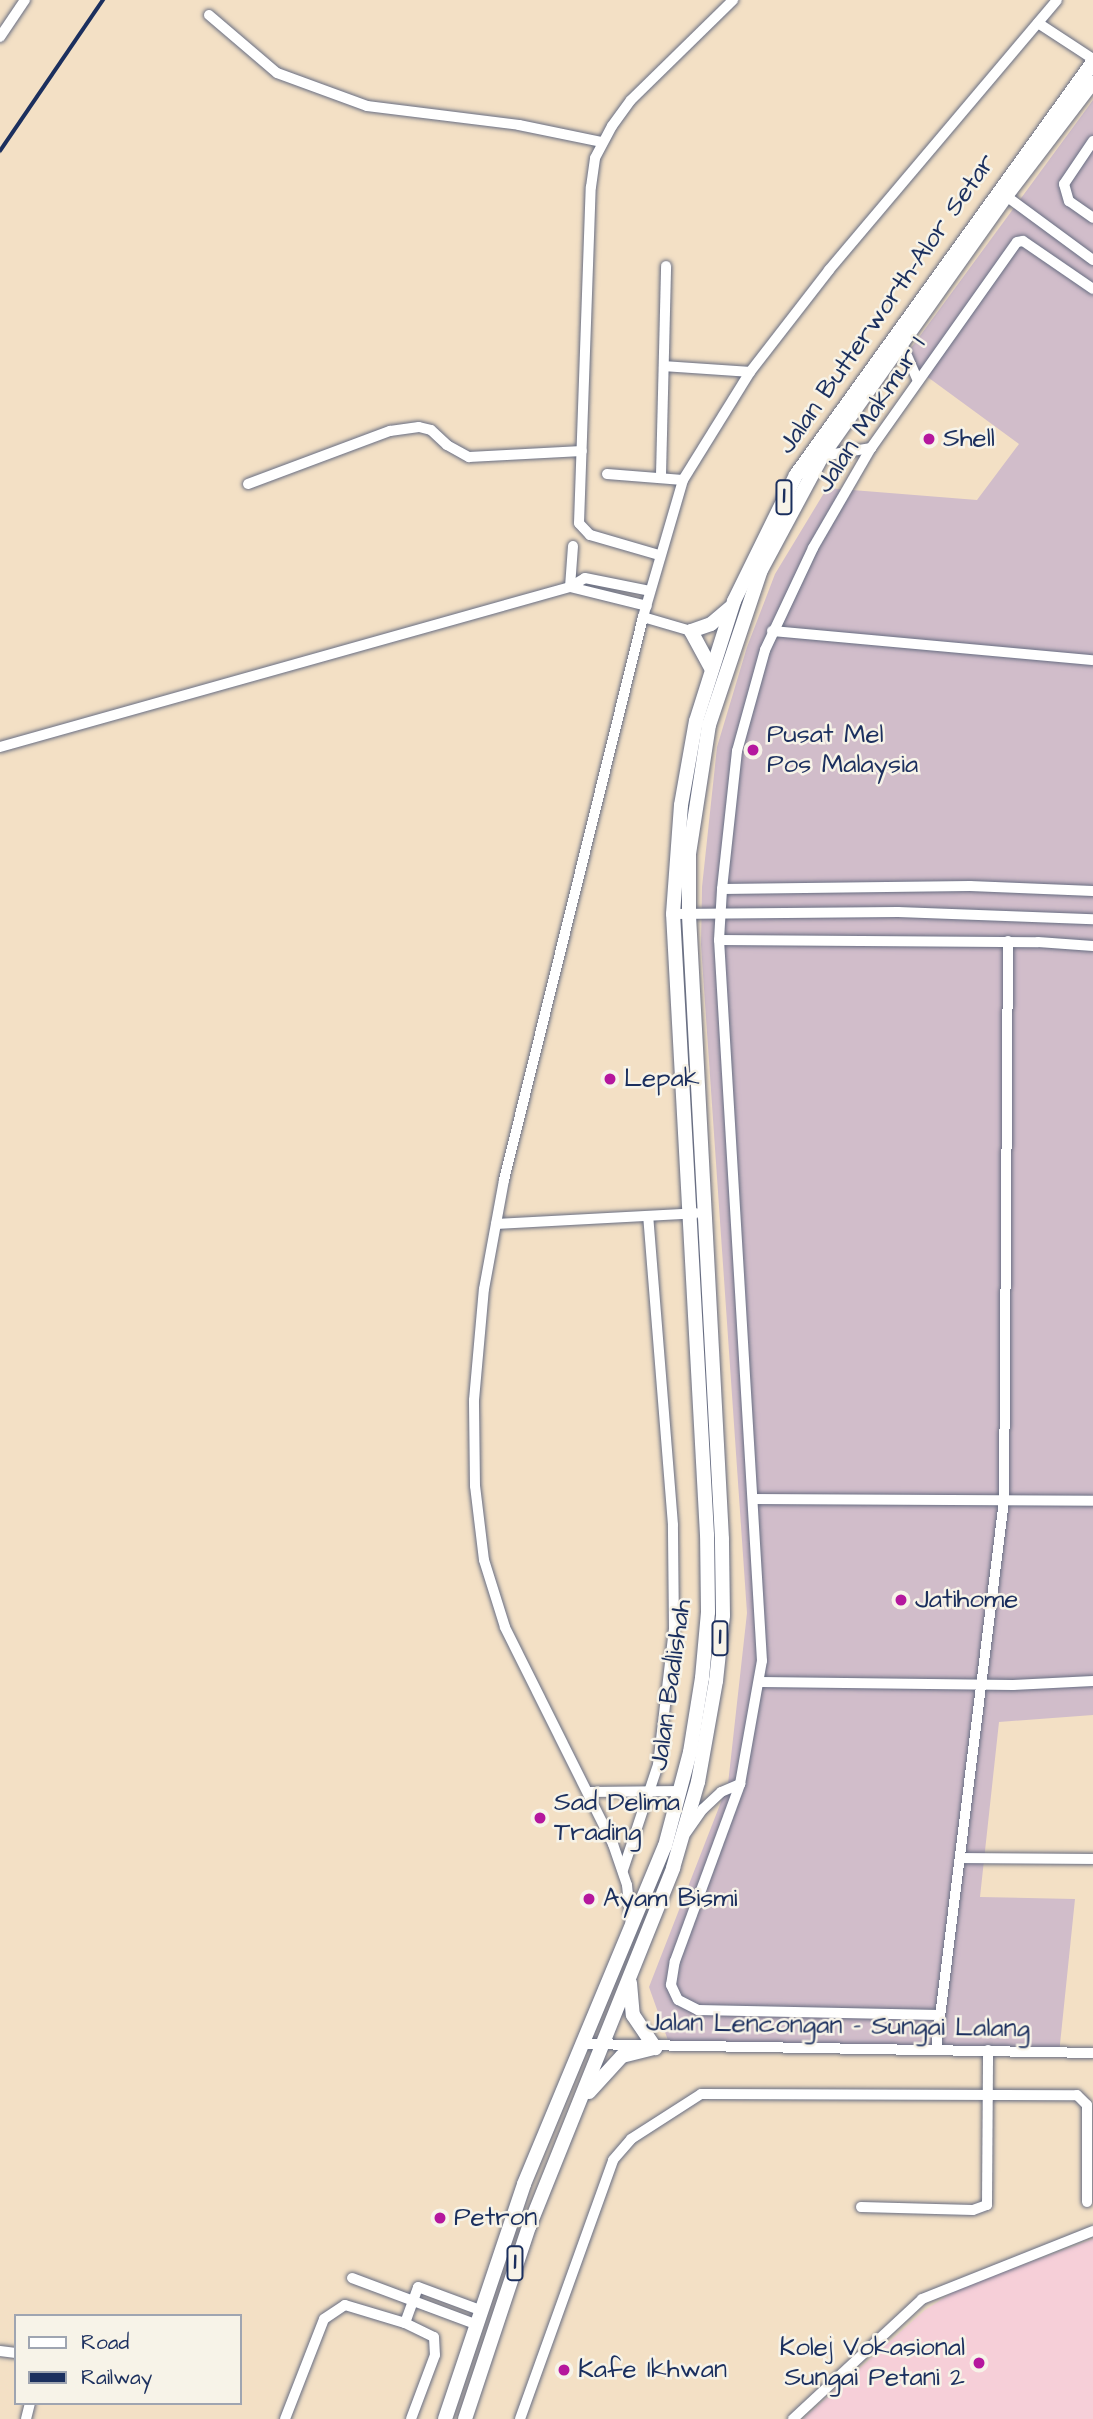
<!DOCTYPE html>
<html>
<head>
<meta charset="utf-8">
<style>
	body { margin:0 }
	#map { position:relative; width:1093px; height:2419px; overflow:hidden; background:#f3e0c5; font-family:"Architects Daughter",sans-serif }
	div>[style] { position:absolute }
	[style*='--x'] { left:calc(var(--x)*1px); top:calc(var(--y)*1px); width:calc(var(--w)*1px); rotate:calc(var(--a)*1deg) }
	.built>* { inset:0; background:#f6cfd8 }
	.industrial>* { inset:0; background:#d1bdca }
	.roads { filter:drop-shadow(0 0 2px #676d82) drop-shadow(0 0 2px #676d82) }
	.minor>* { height:10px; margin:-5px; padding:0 5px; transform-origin:5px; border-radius:5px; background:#fff }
	.major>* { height:14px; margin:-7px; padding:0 7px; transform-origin:7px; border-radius:7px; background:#fff }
	.rail>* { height:3.5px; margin:-1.75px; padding:0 1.75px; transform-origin:1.75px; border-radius:1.75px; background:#1b2f5e }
	.dots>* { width:19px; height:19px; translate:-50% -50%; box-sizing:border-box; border:4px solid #f7f3e8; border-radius:50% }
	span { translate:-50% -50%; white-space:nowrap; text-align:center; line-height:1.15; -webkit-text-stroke:5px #f7f3e8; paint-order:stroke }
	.shield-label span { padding:2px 5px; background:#f7f3e8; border:2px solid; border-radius:5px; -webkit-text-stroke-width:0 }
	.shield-label { font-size:24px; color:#1b2f5e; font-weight:700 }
	.street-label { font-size:26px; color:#1b2f5e }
	.poi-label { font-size:26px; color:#1b2f5e }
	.left { translate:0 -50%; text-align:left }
	.right { translate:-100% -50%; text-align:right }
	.legend { position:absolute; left:14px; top:2314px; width:228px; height:91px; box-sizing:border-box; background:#f7f3e8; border:2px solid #9fa5b1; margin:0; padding:9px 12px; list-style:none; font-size:21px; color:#1b2f5e }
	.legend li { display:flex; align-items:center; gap:14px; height:35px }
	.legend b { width:35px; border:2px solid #9fa5b1 }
</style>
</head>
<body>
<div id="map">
	<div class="built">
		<div style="clip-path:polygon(1093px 2239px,1093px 2419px,803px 2419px,925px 2310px,958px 2289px)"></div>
	</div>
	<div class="industrial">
		<div style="clip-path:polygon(1093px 100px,1093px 1715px,999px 1722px,980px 1897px,1075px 1899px,1059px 2054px,670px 2046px,649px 1987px,728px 1784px,747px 1613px,701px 945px,702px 887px,717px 747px,747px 647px,775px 574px,827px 488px,977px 500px,1019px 444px,903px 359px)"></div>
	</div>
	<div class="roads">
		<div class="minor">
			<div style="--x:209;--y:15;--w:89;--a:40.5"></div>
			<div style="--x:277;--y:73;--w:96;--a:20.1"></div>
			<div style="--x:367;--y:106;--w:153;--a:7.1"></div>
			<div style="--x:519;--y:125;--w:85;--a:11.6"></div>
			<div style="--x:1038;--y:23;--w:66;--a:33.2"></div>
			<div style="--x:0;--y:37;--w:45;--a:-56"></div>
			<div style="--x:1093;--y:141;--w:52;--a:124"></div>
			<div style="--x:1064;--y:184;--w:18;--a:74"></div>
			<div style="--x:1069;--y:201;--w:29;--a:35"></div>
			<div style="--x:1002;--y:193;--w:113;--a:36.4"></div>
			<div style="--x:902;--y:344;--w:40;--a:66.6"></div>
			<div style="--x:664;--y:366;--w:86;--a:4"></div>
			<div style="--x:822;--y:456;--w:50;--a:-9.3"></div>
			<div style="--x:607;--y:474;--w:76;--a:4.5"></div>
			<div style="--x:661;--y:475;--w:209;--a:-88.6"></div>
			<div style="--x:248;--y:484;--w:152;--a:-20.5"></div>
			<div style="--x:390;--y:431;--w:29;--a:-8"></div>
			<div style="--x:419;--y:427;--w:12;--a:14"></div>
			<div style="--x:431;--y:430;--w:22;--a:43"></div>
			<div style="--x:447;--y:445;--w:25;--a:29"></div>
			<div style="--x:469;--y:457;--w:113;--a:-3"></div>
			<div style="--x:659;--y:555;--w:72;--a:-163.8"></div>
			<div style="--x:590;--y:535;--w:16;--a:-133"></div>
			<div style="--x:579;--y:523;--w:336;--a:-88"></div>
			<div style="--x:591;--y:187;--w:29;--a:-82"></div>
			<div style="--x:595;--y:158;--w:36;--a:-62"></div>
			<div style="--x:612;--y:126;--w:32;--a:-54"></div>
			<div style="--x:631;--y:100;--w:143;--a:-44.4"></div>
			<div style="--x:570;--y:587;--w:79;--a:13.9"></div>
			<div style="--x:570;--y:587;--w:41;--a:-85.8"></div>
			<div style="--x:643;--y:617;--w:50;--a:16.3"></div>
			<div style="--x:772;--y:631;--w:322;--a:5.2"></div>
			<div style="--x:0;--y:747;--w:592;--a:-15.68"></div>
			<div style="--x:570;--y:587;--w:17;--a:-31"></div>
			<div style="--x:585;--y:578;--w:66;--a:11.3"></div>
			<div style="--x:722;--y:889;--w:248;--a:-0.7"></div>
			<div style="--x:970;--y:886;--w:123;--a:2.3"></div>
			<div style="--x:673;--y:914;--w:225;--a:-0.5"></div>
			<div style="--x:898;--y:912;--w:195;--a:2.1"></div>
			<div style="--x:719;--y:940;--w:319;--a:0.4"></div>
			<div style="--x:1038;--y:942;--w:55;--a:4.2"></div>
			<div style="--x:496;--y:1224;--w:200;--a:-3.1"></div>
			<div style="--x:756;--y:1499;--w:337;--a:0.3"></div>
			<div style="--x:761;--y:1682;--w:252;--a:0.7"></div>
			<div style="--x:1013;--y:1685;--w:80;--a:-2.9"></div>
			<div style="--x:589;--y:1792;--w:92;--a:-0.6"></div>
			<div style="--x:686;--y:1833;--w:29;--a:-55"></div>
			<div style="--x:703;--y:1809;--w:25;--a:-43"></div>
			<div style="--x:721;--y:1792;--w:21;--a:-23"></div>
			<div style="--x:961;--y:1858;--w:132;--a:0.4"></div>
			<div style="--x:623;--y:1870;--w:111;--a:-71.6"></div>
			<div style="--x:658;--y:1765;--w:137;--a:-83.3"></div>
			<div style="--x:674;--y:1629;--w:104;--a:-90.6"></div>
			<div style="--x:673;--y:1525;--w:310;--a:-94.6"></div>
			<div style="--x:631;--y:1925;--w:40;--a:-95.7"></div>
			<div style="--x:627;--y:1885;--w:43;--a:-108.9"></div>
			<div style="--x:613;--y:1844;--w:242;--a:-116.5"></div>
			<div style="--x:505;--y:1627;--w:70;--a:-107.4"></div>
			<div style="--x:484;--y:1560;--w:75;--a:-96.9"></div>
			<div style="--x:475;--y:1486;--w:86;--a:-90.7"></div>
			<div style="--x:474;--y:1400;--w:111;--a:-84.9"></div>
			<div style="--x:484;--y:1289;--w:111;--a:-79.6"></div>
			<div style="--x:504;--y:1180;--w:580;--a:-76.13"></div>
			<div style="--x:643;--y:617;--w:143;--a:-73.7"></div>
			<div style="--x:683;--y:480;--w:127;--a:-58.2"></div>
			<div style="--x:750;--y:372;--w:129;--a:-52.2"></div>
			<div style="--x:829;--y:270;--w:353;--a:-49.8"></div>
			<div style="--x:939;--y:2015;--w:241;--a:-178.8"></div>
			<div style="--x:698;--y:2010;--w:22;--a:-153"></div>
			<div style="--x:678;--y:2000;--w:17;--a:-115"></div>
			<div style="--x:671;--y:1985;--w:24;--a:-81"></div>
			<div style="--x:675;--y:1961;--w:189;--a:-69.8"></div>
			<div style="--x:740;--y:1784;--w:125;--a:-79.9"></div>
			<div style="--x:762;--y:1661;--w:722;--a:-93.41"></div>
			<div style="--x:719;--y:940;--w:51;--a:-86.6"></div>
			<div style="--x:722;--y:889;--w:139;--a:-83.8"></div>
			<div style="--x:737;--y:751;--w:105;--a:-74.5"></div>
			<div style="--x:765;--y:650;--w:113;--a:-64.8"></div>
			<div style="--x:813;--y:548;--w:116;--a:-59.9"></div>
			<div style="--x:871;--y:448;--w:252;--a:-54.7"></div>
			<div style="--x:1017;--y:242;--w:6;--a:-9"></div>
			<div style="--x:1023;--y:241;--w:85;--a:34.4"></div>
			<div style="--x:584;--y:2044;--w:509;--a:1.01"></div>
			<div style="--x:936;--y:2049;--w:552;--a:-82.93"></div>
			<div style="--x:1004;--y:1501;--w:560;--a:-89.59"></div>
			<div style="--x:861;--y:2207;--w:112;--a:1.5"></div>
			<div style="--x:973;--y:2210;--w:15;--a:-20"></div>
			<div style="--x:987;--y:2205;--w:155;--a:-89.6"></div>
			<div style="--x:352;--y:2278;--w:131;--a:20.5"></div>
			<div style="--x:405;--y:2323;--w:38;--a:-70"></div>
			<div style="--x:418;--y:2287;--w:66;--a:20.4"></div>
			<div style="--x:0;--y:2351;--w:16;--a:7"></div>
			<div style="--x:26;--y:2419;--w:16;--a:-76"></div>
			<div style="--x:285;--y:2419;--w:107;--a:-68.7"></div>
			<div style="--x:324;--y:2319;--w:25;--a:-34"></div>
			<div style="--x:345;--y:2305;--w:63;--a:16.7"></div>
			<div style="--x:405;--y:2323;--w:32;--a:26"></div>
			<div style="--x:434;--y:2337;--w:18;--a:87"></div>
			<div style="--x:435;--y:2355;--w:68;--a:110.6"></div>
			<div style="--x:520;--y:2419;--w:275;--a:-70.2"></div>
			<div style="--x:613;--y:2160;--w:28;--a:-49"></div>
			<div style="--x:631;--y:2139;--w:83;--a:-32.7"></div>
			<div style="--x:701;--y:2094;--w:376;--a:0.2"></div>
			<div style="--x:1077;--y:2095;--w:14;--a:45"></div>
			<div style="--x:1087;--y:2105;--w:97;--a:90"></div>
			<div style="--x:793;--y:2419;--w:176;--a:-42.9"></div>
			<div style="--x:922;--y:2299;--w:184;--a:-21.7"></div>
		</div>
		<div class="major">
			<div style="--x:711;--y:668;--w:42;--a:-118.4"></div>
			<div style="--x:691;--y:631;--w:21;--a:-19"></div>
			<div style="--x:711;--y:624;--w:25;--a:-40"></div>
			<div style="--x:630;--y:1983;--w:32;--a:85"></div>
			<div style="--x:633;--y:2015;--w:40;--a:56"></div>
			<div style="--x:589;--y:2092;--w:49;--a:-47.5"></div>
			<div style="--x:622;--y:2056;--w:34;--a:-14"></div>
			<div style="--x:445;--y:2419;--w:248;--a:-71.4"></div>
			<div style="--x:524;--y:2184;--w:366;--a:-67.4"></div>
			<div style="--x:665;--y:1846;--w:97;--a:-75.1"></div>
			<div style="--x:690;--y:1752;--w:75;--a:-80.8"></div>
			<div style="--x:702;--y:1678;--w:66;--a:-84.8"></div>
			<div style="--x:708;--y:1612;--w:77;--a:-90.7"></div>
			<div style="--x:707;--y:1535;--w:622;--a:-93.13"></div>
			<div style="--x:673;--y:914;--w:109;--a:-85.8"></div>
			<div style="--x:681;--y:805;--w:85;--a:-79.9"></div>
			<div style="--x:696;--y:721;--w:126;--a:-72.4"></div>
			<div style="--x:734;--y:601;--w:140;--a:-63.8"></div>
			<div style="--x:796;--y:475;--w:509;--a:-54.28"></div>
			<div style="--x:465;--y:2419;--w:202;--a:-71.6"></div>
			<div style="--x:529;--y:2227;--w:387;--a:-68.1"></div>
			<div style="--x:673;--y:1868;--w:90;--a:-73.8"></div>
			<div style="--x:698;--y:1782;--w:103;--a:-79.9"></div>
			<div style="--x:716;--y:1681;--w:66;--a:-83.9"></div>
			<div style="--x:723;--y:1615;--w:76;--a:-90.8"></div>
			<div style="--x:722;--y:1539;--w:625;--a:-93.03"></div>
			<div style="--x:689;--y:915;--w:61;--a:-90"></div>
			<div style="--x:689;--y:854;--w:131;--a:-81.2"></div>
			<div style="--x:709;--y:725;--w:163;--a:-71.5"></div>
			<div style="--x:761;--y:570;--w:129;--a:-61.8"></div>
			<div style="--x:822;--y:456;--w:319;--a:-54.7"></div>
			<div style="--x:1006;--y:196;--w:143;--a:-52.7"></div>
		</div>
	</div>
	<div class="rail">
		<div style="--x:0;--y:151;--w:183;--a:-55.7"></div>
	</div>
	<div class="dots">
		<div style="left:929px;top:439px;background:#b5179e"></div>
		<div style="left:753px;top:750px;background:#b5179e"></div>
		<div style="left:610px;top:1079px;background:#b5179e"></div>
		<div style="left:901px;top:1600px;background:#b5179e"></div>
		<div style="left:540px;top:1818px;background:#b5179e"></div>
		<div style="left:589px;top:1899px;background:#b5179e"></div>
		<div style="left:440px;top:2218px;background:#b5179e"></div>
		<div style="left:979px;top:2363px;background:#b5179e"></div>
		<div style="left:564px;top:2370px;background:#b5179e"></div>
	</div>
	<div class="shield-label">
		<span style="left:784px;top:497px">1</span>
		<span style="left:720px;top:1638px">1</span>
		<span style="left:515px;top:2263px">1</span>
	</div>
	<div class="street-label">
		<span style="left:887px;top:304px;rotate:-55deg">Jalan Butterworth-Alor Setar</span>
		<span style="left:871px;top:415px;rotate:-57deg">Jalan Makmur 1</span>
		<span style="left:671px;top:1685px;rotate:-82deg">Jalan Badlishah</span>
		<span style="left:838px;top:2026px;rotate:1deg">Jalan Lencongan - Sungai Lalang</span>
	</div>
	<div class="poi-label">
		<span class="left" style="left:943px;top:439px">Shell</span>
		<span class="left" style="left:767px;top:750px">Pusat Mel<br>Pos Malaysia</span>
		<span class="left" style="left:624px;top:1079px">Lepak</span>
		<span class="left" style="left:915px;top:1600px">Jatihome</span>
		<span class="left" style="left:554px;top:1818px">Sad Delima<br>Trading</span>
		<span class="left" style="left:603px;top:1899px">Ayam Bismi</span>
		<span class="left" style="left:454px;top:2218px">Petron</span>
		<span class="right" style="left:965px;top:2363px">Kolej Vokasional<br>Sungai Petani 2</span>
		<span class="left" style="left:578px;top:2370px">Kafe Ikhwan</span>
	</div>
	<ul class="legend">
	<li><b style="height:9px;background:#fff"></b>Road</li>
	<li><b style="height:9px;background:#1b2f5e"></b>Railway</li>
	</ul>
</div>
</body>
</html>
